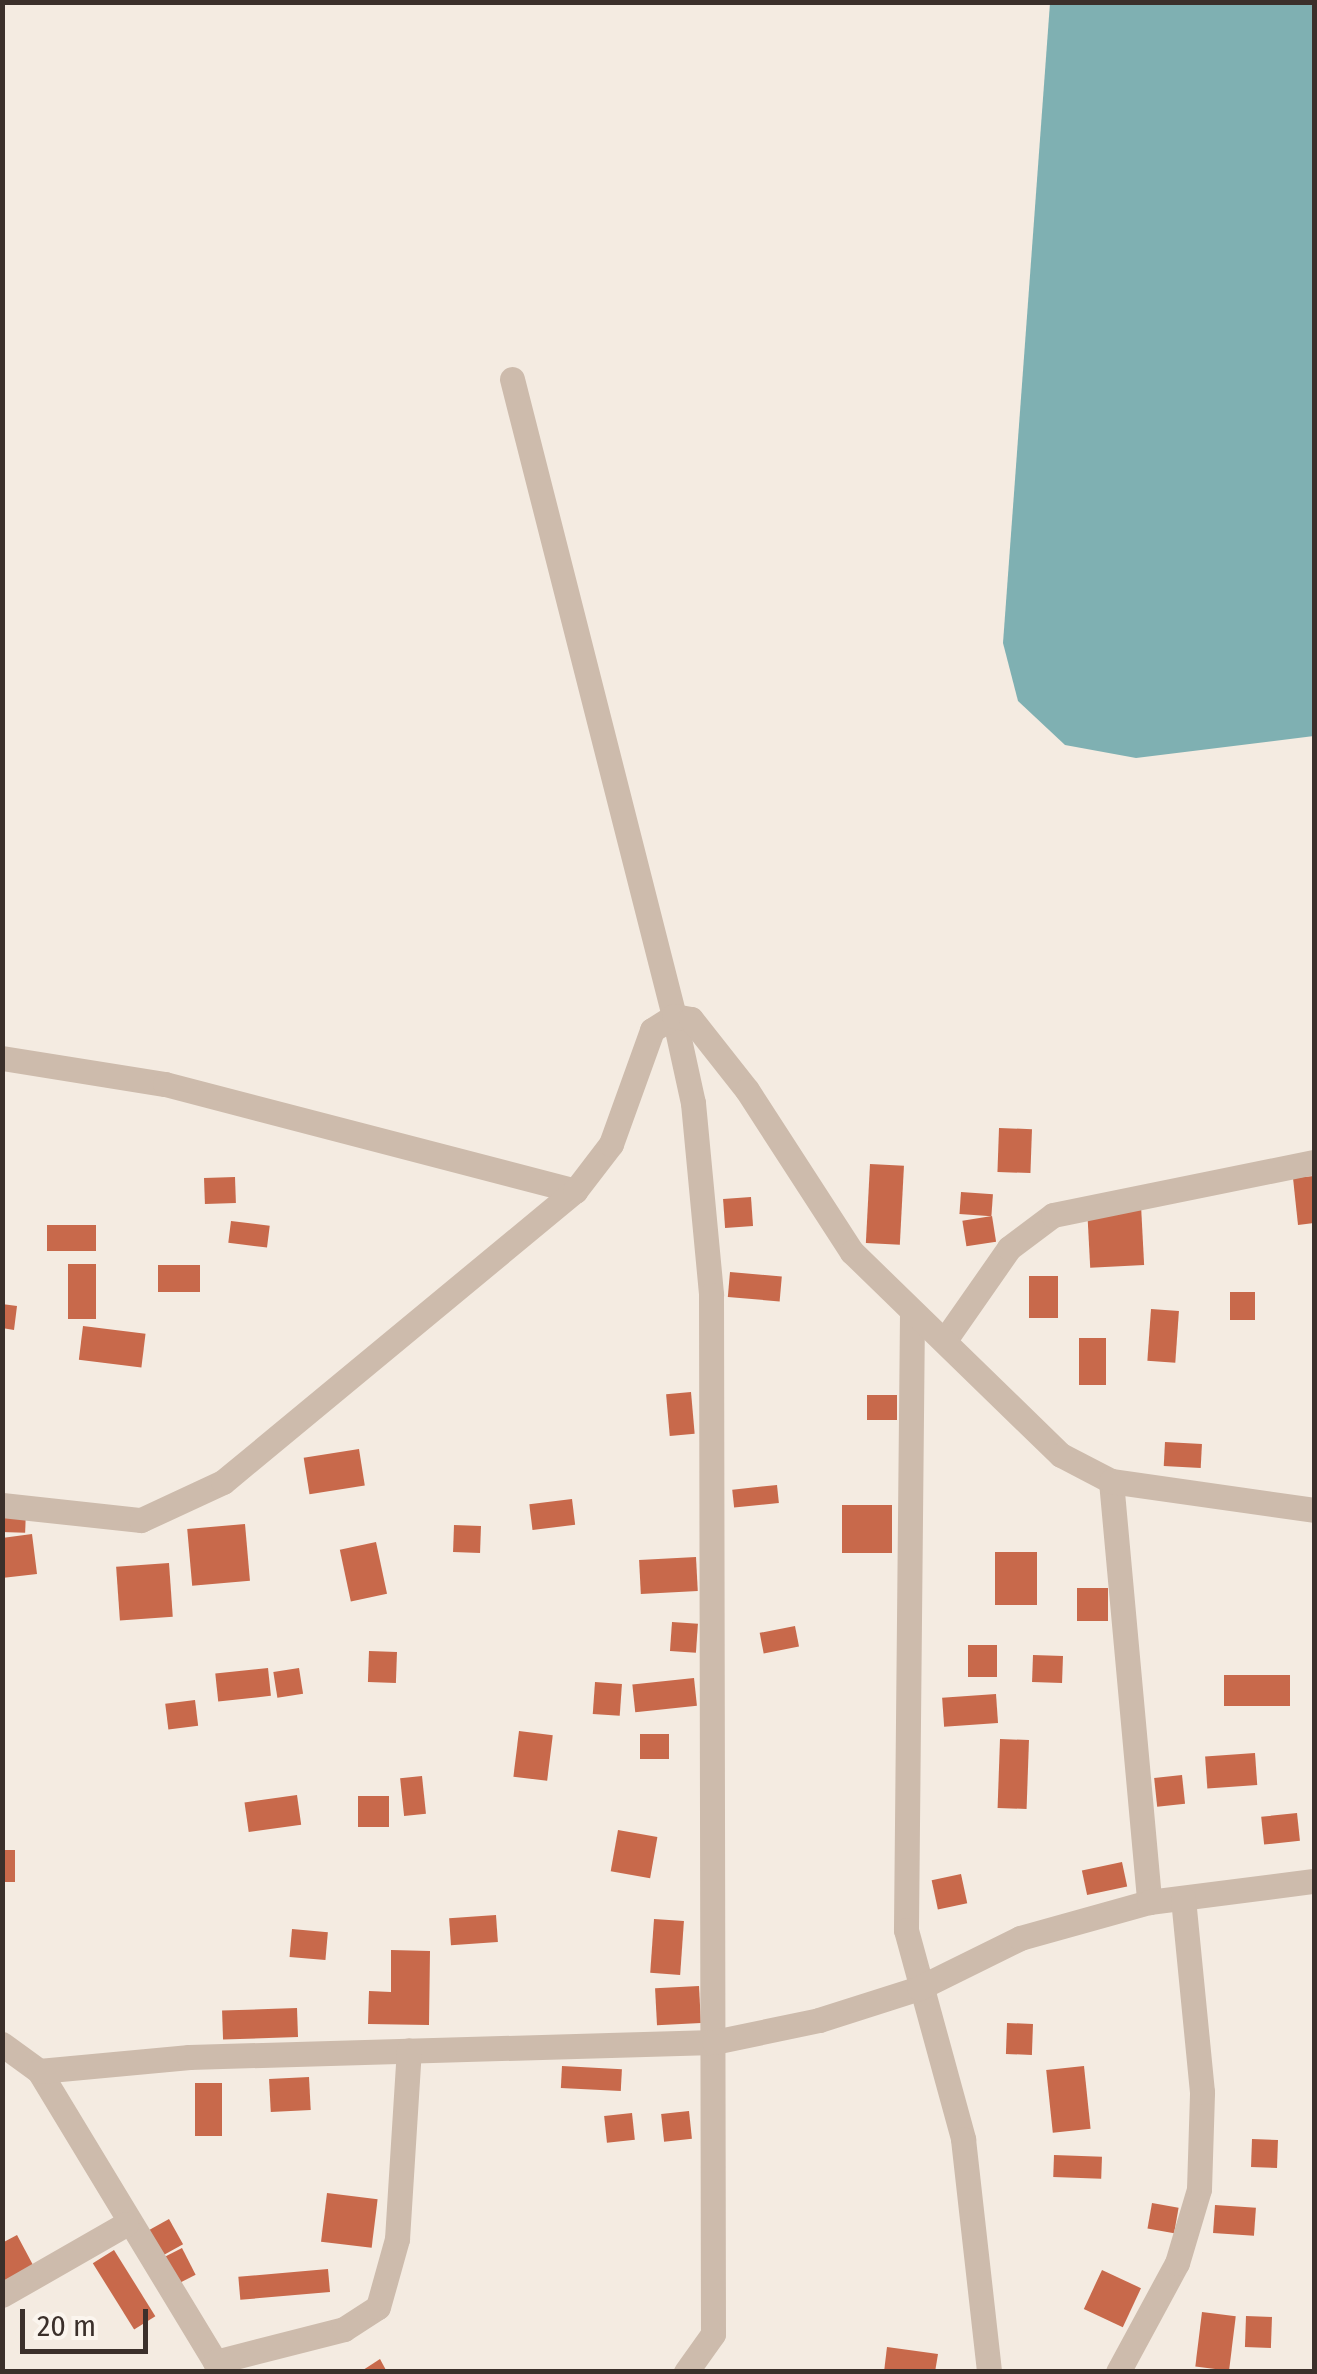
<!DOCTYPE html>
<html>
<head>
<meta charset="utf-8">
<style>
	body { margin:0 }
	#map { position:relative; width:1317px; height:2374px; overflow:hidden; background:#f4ebe1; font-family:"Fira Sans Condensed",sans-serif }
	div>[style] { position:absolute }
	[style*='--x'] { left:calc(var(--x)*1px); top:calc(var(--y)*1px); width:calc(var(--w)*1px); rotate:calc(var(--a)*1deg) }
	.water>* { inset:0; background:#7fb0b2 }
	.building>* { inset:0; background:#c8694b; transform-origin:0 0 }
	.minor>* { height:25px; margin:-12.5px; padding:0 12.5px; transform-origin:12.5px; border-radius:12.5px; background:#cdbbac }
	span { translate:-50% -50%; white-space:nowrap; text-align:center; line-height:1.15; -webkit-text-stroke:8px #fbf5ee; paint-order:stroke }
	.frame { position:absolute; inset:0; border:5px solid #3b302b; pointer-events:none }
	.scale { position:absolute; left:20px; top:2309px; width:128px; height:45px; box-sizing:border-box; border:5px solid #3b302b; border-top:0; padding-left:12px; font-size:30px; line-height:35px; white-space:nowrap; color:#3b302b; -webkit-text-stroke:8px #fbf5ee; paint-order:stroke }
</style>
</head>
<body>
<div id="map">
	<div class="water">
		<div style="clip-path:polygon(1050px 3px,1314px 3px,1314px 736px,1136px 758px,1065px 745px,1018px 701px,1003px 643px)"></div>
	</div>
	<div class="building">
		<div style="left:999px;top:1128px;width:33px;height:44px;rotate:2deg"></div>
		<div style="left:870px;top:1164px;width:34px;height:79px;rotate:3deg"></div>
		<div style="clip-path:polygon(1314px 1176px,1314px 1223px,1298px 1225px,1293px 1178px)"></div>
		<div style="left:235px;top:1177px;width:26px;height:31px;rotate:88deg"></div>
		<div style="left:961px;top:1192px;width:32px;height:22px;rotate:4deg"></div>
		<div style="left:751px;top:1197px;width:29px;height:28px;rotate:86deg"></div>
		<div style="left:1141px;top:1205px;width:60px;height:54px;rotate:87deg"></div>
		<div style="left:992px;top:1216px;width:26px;height:30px;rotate:81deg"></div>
		<div style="left:231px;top:1221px;width:39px;height:22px;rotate:7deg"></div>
		<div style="left:96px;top:1225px;width:26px;height:49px;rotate:90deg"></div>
		<div style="left:68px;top:1264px;width:28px;height:55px"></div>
		<div style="left:200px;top:1265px;width:27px;height:42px;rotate:90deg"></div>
		<div style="left:730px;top:1272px;width:52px;height:25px;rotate:5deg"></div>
		<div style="left:1058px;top:1276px;width:42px;height:29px;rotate:90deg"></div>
		<div style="left:1230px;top:1292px;width:25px;height:28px"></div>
		<div style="clip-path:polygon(2px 1304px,17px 1306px,14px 1330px,2px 1328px)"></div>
		<div style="left:1151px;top:1309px;width:28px;height:52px;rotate:4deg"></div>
		<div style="left:83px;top:1326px;width:63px;height:34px;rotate:7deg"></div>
		<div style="left:1079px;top:1338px;width:27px;height:47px"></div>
		<div style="left:691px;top:1392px;width:42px;height:25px;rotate:85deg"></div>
		<div style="left:867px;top:1395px;width:30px;height:25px"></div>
		<div style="left:1165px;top:1442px;width:37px;height:24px;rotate:3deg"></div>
		<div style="left:359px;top:1449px;width:37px;height:56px;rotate:81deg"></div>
		<div style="left:777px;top:1485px;width:18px;height:45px;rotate:84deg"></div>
		<div style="left:572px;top:1499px;width:26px;height:43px;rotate:83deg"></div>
		<div style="left:842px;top:1505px;width:50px;height:48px"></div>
		<div style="left:2px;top:1508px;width:24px;height:24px;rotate:2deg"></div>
		<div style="left:245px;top:1524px;width:57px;height:58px;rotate:85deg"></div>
		<div style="left:454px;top:1525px;width:27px;height:27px;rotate:2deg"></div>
		<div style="clip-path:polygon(32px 1534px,37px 1574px,2px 1578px,2px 1538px)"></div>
		<div style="left:376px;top:1542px;width:53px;height:37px;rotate:78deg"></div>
		<div style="left:995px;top:1552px;width:42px;height:53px"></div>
		<div style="left:696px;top:1557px;width:34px;height:57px;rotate:87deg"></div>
		<div style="left:169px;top:1563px;width:54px;height:53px;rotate:86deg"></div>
		<div style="left:1077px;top:1588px;width:31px;height:33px"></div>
		<div style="left:672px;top:1622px;width:26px;height:29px;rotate:4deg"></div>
		<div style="left:795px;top:1626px;width:21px;height:36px;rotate:79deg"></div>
		<div style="left:968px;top:1645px;width:29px;height:32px"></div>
		<div style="left:369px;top:1651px;width:28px;height:31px;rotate:2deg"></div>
		<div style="left:1033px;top:1655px;width:30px;height:27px;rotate:2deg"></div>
		<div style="left:268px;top:1668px;width:28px;height:53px;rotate:84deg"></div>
		<div style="left:299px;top:1668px;width:26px;height:26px;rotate:81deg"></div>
		<div style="left:1224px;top:1675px;width:66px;height:31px"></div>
		<div style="left:694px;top:1678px;width:28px;height:62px;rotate:84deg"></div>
		<div style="left:595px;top:1682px;width:27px;height:32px;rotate:4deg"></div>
		<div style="left:996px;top:1694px;width:29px;height:54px;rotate:86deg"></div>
		<div style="left:195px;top:1700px;width:26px;height:30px;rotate:83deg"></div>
		<div style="left:519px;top:1731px;width:34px;height:46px;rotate:7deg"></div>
		<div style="left:640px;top:1734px;width:29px;height:25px"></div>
		<div style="left:1000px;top:1739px;width:29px;height:69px;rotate:2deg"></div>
		<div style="left:1255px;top:1753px;width:32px;height:50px;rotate:86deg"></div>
		<div style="left:1182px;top:1775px;width:29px;height:28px;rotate:84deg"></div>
		<div style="left:422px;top:1776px;width:38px;height:22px;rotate:84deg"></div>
		<div style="left:297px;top:1795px;width:30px;height:53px;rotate:82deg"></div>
		<div style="left:358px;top:1796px;width:31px;height:31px"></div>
		<div style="left:1297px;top:1813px;width:28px;height:36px;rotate:84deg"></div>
		<div style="left:618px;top:1830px;width:40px;height:42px;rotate:10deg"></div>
		<div style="left:2px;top:1850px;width:13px;height:32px"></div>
		<div style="left:1122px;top:1862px;width:25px;height:41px;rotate:78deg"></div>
		<div style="left:961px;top:1874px;width:30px;height:30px;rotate:78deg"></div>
		<div style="left:496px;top:1915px;width:27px;height:47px;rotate:86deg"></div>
		<div style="left:654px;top:1919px;width:30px;height:54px;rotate:4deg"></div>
		<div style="left:292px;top:1929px;width:36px;height:28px;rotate:5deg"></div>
		<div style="clip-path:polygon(391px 1950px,430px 1951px,429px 2025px,368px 2024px,369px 1991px,391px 1992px)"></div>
		<div style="left:699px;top:1986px;width:37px;height:44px;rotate:87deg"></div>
		<div style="left:297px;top:2008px;width:29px;height:75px;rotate:88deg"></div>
		<div style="left:1007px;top:2023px;width:26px;height:31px;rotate:2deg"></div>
		<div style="left:562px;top:2066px;width:60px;height:22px;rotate:3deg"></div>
		<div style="left:1084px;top:2066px;width:63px;height:38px;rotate:84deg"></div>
		<div style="left:309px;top:2077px;width:33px;height:40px;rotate:87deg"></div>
		<div style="left:195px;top:2083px;width:27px;height:53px"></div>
		<div style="left:689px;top:2111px;width:28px;height:28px;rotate:84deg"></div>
		<div style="left:632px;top:2113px;width:27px;height:28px;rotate:84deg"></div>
		<div style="left:1252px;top:2139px;width:26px;height:28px;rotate:2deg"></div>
		<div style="left:1054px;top:2155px;width:48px;height:22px;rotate:2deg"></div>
		<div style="left:327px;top:2193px;width:51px;height:49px;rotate:7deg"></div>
		<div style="left:1152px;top:2203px;width:27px;height:26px;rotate:10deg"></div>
		<div style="left:1215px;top:2205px;width:41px;height:28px;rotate:4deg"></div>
		<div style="left:169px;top:2219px;width:29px;height:34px;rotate:61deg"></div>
		<div style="clip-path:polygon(17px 2235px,33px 2265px,2px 2282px,2px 2243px)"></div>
		<div style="left:182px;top:2248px;width:30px;height:27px;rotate:63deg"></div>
		<div style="left:114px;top:2250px;width:78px;height:25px;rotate:58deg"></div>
		<div style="left:328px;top:2269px;width:23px;height:90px;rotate:85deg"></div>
		<div style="left:1102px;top:2270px;width:43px;height:43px;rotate:25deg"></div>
		<div style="left:1202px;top:2312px;width:34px;height:55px;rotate:7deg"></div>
		<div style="left:1246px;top:2316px;width:26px;height:31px;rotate:2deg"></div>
		<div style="clip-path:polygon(887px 2347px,938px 2354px,935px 2372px,884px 2372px)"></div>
		<div style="clip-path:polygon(380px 2359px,387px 2372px,360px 2372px)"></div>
	</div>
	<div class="minor">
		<div style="--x:512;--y:379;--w:657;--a:75.73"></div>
		<div style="--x:674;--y:1016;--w:89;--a:77.7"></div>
		<div style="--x:693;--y:1103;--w:193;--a:84.6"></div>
		<div style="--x:711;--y:1295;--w:1039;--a:89.89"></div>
		<div style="--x:713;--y:2334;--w:47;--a:125.4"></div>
		<div style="--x:2;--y:1058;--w:165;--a:9.1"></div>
		<div style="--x:165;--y:1084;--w:424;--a:14.6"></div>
		<div style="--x:912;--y:1313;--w:617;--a:90.56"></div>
		<div style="--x:906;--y:1930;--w:217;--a:74.7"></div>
		<div style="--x:963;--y:2139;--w:234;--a:83.6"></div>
		<div style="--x:947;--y:1337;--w:108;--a:-55.1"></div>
		<div style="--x:1009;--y:1248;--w:55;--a:-36.9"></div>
		<div style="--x:1053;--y:1215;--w:266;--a:-11.5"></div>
		<div style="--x:1111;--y:1481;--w:423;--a:84.8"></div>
		<div style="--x:2;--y:1505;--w:140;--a:6.2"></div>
		<div style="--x:141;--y:1520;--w:90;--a:-24.9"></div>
		<div style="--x:223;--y:1482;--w:457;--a:-39.6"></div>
		<div style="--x:575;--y:1191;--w:59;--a:-52.5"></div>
		<div style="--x:611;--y:1144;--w:121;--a:-70.2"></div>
		<div style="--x:652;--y:1030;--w:26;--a:-32"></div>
		<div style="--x:674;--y:1016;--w:17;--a:10"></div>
		<div style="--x:691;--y:1019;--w:90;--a:51.7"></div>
		<div style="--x:747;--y:1090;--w:193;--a:57.1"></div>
		<div style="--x:852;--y:1252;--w:291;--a:44.2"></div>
		<div style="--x:1061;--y:1455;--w:56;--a:27.5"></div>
		<div style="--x:1111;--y:1481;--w:205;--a:8.1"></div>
		<div style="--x:2;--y:2044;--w:46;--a:36.1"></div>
		<div style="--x:39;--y:2071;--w:352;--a:58.8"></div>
		<div style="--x:39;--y:2071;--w:151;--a:-5.3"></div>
		<div style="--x:189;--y:2057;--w:525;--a:-1.64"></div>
		<div style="--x:714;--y:2042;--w:107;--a:-11.8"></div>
		<div style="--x:819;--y:2020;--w:105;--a:-17.7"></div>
		<div style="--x:919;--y:1988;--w:113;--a:-26.3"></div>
		<div style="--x:1020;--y:1938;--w:134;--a:-15.6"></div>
		<div style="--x:1149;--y:1902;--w:166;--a:-7.3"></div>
		<div style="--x:2;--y:2295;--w:143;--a:-29.8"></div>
		<div style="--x:215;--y:2362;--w:133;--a:-14.3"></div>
		<div style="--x:344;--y:2329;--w:40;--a:-32.9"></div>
		<div style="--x:378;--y:2307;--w:71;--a:-74.4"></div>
		<div style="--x:397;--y:2239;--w:189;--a:-86.4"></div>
		<div style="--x:1118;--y:2372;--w:124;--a:-61.6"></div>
		<div style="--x:1177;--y:2263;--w:77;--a:-73.4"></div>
		<div style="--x:1199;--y:2189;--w:97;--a:-88.2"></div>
		<div style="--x:1202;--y:2092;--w:195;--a:-95.6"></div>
	</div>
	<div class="frame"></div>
	<div class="scale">20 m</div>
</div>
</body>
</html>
